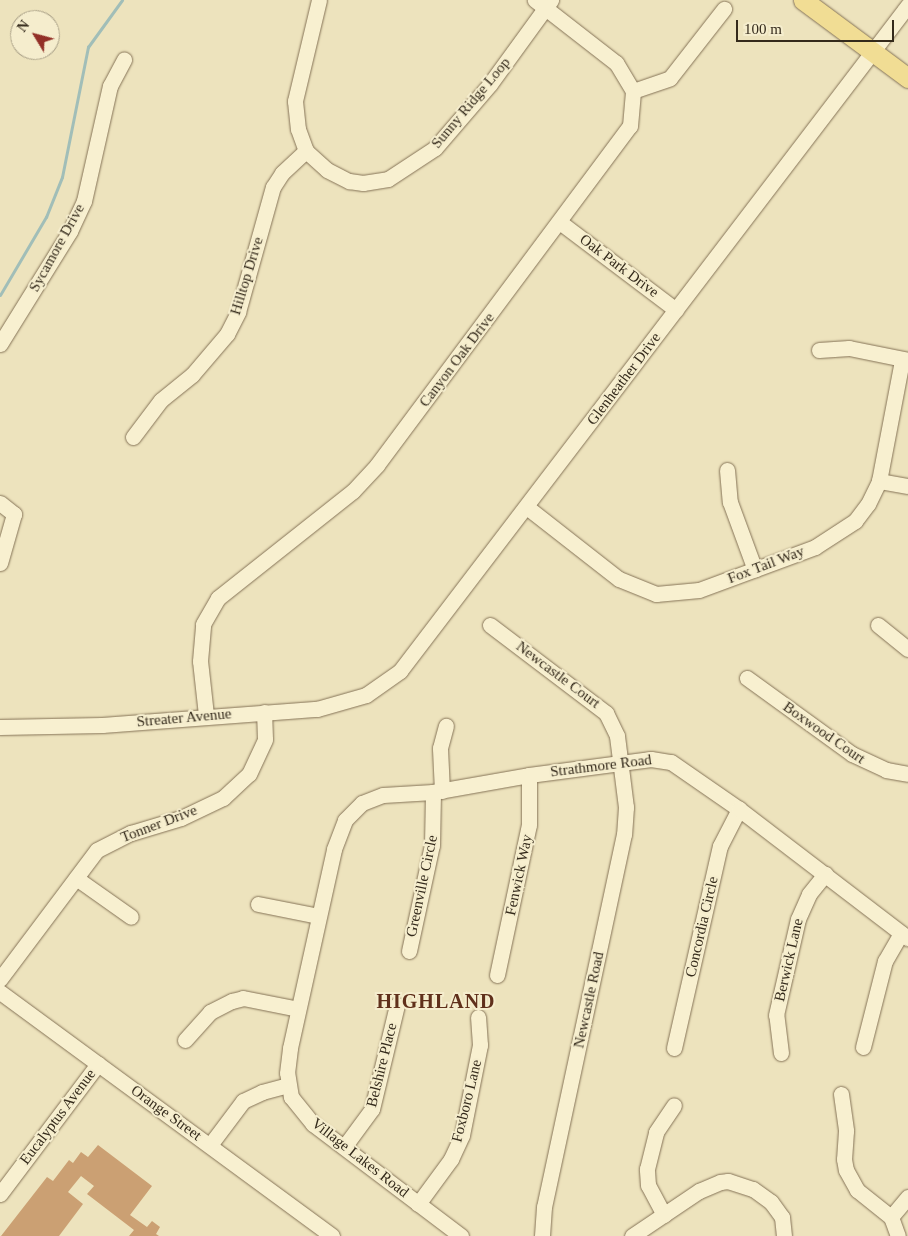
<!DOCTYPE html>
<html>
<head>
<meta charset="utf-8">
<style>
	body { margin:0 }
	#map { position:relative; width:908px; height:1236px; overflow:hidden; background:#ede3bd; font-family:"Times New Roman",serif }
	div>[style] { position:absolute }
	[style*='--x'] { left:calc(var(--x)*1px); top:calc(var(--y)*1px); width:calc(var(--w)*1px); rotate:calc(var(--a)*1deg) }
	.stream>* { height:3px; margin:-1.5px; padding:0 1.5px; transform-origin:1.5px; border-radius:1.5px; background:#a1beb8 }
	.building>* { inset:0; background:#cba073 }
	.roads { filter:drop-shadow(0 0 1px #857357) drop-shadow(0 0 1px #857357) }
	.minor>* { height:15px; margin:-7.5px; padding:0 7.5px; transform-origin:7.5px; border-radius:7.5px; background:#f8f0d0 }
	.major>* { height:19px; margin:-9.5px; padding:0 9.5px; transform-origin:9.5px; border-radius:9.5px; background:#f1dd94 }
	span { translate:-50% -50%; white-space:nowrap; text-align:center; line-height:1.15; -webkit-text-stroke:4px #f5edcd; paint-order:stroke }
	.street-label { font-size:15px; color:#342a1b }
	.district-label { font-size:20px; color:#60301b; font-weight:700; letter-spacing:1px }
	.north { position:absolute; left:10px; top:10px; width:50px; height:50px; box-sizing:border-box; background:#f5edcd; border:1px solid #a89f86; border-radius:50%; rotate:307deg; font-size:14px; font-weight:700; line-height:20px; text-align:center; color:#342a1b }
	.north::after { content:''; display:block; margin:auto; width:18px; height:22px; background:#933027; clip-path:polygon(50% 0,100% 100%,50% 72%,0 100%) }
	.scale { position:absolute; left:736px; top:20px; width:158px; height:22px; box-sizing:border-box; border:2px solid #342a1b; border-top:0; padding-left:6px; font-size:15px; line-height:18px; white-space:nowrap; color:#342a1b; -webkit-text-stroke:4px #f5edcd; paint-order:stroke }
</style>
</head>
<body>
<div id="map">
	<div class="stream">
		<div style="--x:0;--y:295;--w:91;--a:-59.5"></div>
		<div style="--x:46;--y:217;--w:43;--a:-68.2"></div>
		<div style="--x:62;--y:177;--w:133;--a:-78.7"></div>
		<div style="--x:88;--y:47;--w:58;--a:-54.1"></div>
	</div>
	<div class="building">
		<div style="clip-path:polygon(98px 1145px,152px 1186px,130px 1215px,147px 1227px,152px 1221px,160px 1227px,156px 1234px,159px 1236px,129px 1236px,134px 1230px,87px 1194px,94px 1186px,81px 1176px,68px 1192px,83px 1204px,59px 1236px,1px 1236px,47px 1177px,53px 1181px,69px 1160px,73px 1163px,81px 1152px,88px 1157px)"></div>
	</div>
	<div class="roads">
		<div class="minor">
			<div style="--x:319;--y:0;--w:104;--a:103.4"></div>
			<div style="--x:295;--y:101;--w:28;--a:84"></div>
			<div style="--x:298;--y:129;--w:23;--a:70"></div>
			<div style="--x:306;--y:151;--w:28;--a:42"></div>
			<div style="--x:327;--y:170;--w:25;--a:27"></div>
			<div style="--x:349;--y:181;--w:14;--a:8"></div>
			<div style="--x:363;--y:183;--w:25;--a:-9"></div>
			<div style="--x:388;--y:179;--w:56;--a:-33.4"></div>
			<div style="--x:435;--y:148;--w:84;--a:-49.3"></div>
			<div style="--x:490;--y:84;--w:104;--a:-54"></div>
			<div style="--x:633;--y:91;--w:39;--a:-19"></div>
			<div style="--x:670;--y:78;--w:88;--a:-52"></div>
			<div style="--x:561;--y:223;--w:144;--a:37.1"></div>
			<div style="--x:0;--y:344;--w:133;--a:-58.2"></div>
			<div style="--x:70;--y:231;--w:33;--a:-65"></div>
			<div style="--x:84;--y:201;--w:118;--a:-77.3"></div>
			<div style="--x:110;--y:86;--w:30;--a:-62"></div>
			<div style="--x:819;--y:350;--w:30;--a:-4"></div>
			<div style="--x:849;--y:348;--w:60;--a:11.5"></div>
			<div style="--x:133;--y:437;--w:46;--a:-52.9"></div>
			<div style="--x:161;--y:400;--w:40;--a:-39"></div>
			<div style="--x:192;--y:375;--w:54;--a:-49.5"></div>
			<div style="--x:227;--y:334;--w:25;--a:-63"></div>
			<div style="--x:238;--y:312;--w:130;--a:-74.4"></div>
			<div style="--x:273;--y:187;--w:17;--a:-57"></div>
			<div style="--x:282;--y:173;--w:33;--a:-43"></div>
			<div style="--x:727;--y:470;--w:32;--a:85"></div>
			<div style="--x:730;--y:502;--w:72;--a:69.8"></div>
			<div style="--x:879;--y:481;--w:29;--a:10"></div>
			<div style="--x:0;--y:503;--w:18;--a:38"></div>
			<div style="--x:14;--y:514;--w:51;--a:105.9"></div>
			<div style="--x:528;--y:508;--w:115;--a:38"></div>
			<div style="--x:619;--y:579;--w:40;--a:22"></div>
			<div style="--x:656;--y:594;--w:43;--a:-5.3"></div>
			<div style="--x:699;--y:590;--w:124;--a:-20.3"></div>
			<div style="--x:815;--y:547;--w:48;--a:-33"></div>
			<div style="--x:855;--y:521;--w:21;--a:-53"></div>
			<div style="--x:868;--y:504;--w:25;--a:-64"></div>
			<div style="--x:879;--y:481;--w:123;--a:-79.2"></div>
			<div style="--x:490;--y:625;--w:146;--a:37.2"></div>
			<div style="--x:606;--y:713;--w:25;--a:64"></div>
			<div style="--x:617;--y:736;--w:72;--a:82.8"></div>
			<div style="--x:626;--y:807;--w:27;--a:94"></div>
			<div style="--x:624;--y:834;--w:381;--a:102.1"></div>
			<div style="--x:544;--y:1207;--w:29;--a:94"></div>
			<div style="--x:878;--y:625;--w:38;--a:39"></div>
			<div style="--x:747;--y:678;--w:130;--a:35.9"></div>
			<div style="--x:852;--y:754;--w:38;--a:25"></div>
			<div style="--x:886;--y:770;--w:22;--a:10"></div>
			<div style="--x:206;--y:715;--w:54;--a:-96.3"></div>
			<div style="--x:200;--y:661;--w:37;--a:-85"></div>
			<div style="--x:203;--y:624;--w:30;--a:-60"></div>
			<div style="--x:218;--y:598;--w:172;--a:-38.4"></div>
			<div style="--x:353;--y:491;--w:35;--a:-47"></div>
			<div style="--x:377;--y:465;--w:423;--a:-53.3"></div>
			<div style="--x:630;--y:126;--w:35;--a:-85"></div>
			<div style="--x:633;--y:91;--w:33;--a:-121"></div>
			<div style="--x:616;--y:63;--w:103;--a:-142.1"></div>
			<div style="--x:0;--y:727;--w:102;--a:-1.1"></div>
			<div style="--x:102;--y:725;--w:216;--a:-4.3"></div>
			<div style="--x:317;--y:709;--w:51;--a:-15.9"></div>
			<div style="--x:366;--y:695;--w:42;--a:-35.2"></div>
			<div style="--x:400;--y:671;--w:838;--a:-52.66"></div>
			<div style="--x:442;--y:791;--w:43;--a:-92.7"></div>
			<div style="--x:440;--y:748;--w:23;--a:-75"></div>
			<div style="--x:76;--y:878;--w:67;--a:35.3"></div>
			<div style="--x:258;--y:904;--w:61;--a:11.3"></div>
			<div style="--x:409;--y:951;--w:108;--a:-77.8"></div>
			<div style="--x:432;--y:845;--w:53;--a:-88.9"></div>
			<div style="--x:497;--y:975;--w:153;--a:-78"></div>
			<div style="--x:529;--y:825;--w:50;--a:-90"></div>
			<div style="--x:0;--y:979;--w:161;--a:-53.1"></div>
			<div style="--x:97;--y:850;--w:38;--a:-27"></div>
			<div style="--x:131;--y:833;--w:52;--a:-16.7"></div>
			<div style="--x:181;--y:818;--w:47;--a:-25.5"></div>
			<div style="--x:223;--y:798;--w:35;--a:-43"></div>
			<div style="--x:249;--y:774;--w:38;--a:-65"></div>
			<div style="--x:265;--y:739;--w:27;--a:-92"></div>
			<div style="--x:0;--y:992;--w:412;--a:36.3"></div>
			<div style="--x:185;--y:1040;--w:38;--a:-48"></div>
			<div style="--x:210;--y:1012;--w:25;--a:-27"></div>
			<div style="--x:232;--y:1001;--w:11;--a:-15"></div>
			<div style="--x:243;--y:998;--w:56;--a:11.3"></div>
			<div style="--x:863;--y:1047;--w:89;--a:-75.7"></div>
			<div style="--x:885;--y:961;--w:32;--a:-60"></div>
			<div style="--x:674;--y:1048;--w:207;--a:-77.2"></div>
			<div style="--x:720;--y:846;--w:42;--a:-62.8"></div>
			<div style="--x:781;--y:1053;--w:38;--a:-97"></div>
			<div style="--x:776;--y:1015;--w:98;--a:-77.1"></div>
			<div style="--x:798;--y:919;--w:27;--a:-66"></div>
			<div style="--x:809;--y:894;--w:26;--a:-51"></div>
			<div style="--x:841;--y:1094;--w:37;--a:82"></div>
			<div style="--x:846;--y:1131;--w:28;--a:94"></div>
			<div style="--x:844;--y:1159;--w:11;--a:80"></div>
			<div style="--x:846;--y:1170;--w:23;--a:61"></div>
			<div style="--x:857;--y:1190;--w:43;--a:38.5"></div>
			<div style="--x:891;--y:1217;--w:20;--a:70"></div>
			<div style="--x:210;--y:1145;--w:55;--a:-53.1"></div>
			<div style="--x:243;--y:1101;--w:21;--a:-25"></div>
			<div style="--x:262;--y:1092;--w:27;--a:-15"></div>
			<div style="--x:344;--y:1147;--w:47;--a:-53.6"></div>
			<div style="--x:372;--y:1109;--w:107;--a:-76.5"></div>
			<div style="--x:0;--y:1194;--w:163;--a:-53"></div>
			<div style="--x:418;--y:1204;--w:56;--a:-53.7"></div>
			<div style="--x:451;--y:1159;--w:26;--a:-65"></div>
			<div style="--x:462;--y:1135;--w:92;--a:-78.7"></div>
			<div style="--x:480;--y:1045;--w:28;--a:-94"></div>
			<div style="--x:664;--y:1215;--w:34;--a:-118"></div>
			<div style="--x:648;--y:1185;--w:16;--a:-94"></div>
			<div style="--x:647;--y:1169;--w:38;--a:-76"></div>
			<div style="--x:656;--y:1132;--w:32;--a:-56"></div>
			<div style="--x:891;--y:1217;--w:26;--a:-50"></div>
			<div style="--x:461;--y:1236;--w:186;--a:-142.9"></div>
			<div style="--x:313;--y:1124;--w:35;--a:-129"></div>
			<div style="--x:291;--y:1097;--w:24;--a:-99"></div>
			<div style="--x:287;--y:1073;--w:25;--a:-83"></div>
			<div style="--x:290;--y:1048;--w:204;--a:-77.5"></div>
			<div style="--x:334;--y:849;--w:31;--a:-69"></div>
			<div style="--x:345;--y:820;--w:24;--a:-45"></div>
			<div style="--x:362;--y:803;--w:22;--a:-21"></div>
			<div style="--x:383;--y:795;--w:50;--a:-3.4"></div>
			<div style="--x:433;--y:792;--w:97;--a:-10"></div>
			<div style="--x:529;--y:775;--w:123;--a:-7.5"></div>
			<div style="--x:651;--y:759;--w:20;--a:9"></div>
			<div style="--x:671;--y:762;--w:83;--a:34.7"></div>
			<div style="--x:739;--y:809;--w:213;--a:37.4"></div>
			<div style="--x:632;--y:1236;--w:81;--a:-33.9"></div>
			<div style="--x:699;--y:1191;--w:23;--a:-23"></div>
			<div style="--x:720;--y:1182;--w:8;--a:-7"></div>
			<div style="--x:728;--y:1181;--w:26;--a:18"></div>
			<div style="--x:753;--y:1189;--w:22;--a:36"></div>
			<div style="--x:771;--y:1202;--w:19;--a:54"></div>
			<div style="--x:782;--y:1217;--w:19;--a:84"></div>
		</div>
		<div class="major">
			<div style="--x:803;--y:0;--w:131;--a:36.6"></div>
		</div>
	</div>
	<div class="street-label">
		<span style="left:471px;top:103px;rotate:-50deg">Sunny Ridge Loop</span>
		<span style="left:57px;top:248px;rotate:-61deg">Sycamore Drive</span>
		<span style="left:619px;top:266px;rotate:37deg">Oak Park Drive</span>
		<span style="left:247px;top:276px;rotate:-73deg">Hilltop Drive</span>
		<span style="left:457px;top:360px;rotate:-53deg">Canyon Oak Drive</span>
		<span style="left:624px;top:379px;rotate:-53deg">Glenheather Drive</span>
		<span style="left:766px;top:565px;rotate:-21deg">Fox Tail Way</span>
		<span style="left:558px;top:675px;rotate:37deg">Newcastle Court</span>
		<span style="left:184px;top:718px;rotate:-5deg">Streater Avenue</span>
		<span style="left:824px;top:733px;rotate:35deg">Boxwood Court</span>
		<span style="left:601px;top:766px;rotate:-7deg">Strathmore Road</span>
		<span style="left:159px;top:824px;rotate:-21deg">Tonner Drive</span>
		<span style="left:519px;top:875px;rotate:-78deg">Fenwick Way</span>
		<span style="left:422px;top:886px;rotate:-78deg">Greenville Circle</span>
		<span style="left:702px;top:927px;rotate:-77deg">Concordia Circle</span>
		<span style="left:789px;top:960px;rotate:-77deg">Berwick Lane</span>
		<span style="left:589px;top:1000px;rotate:-78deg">Newcastle Road</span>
		<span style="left:382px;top:1065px;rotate:-76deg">Belshire Place</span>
		<span style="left:467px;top:1101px;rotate:-76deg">Foxboro Lane</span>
		<span style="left:166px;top:1113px;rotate:36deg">Orange Street</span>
		<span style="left:58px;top:1117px;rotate:-53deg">Eucalyptus Avenue</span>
		<span style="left:360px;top:1158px;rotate:38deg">Village Lakes Road</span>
	</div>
	<div class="district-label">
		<span style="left:436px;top:1001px">HIGHLAND</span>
	</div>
	<div class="north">N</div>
	<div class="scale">100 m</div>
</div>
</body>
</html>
